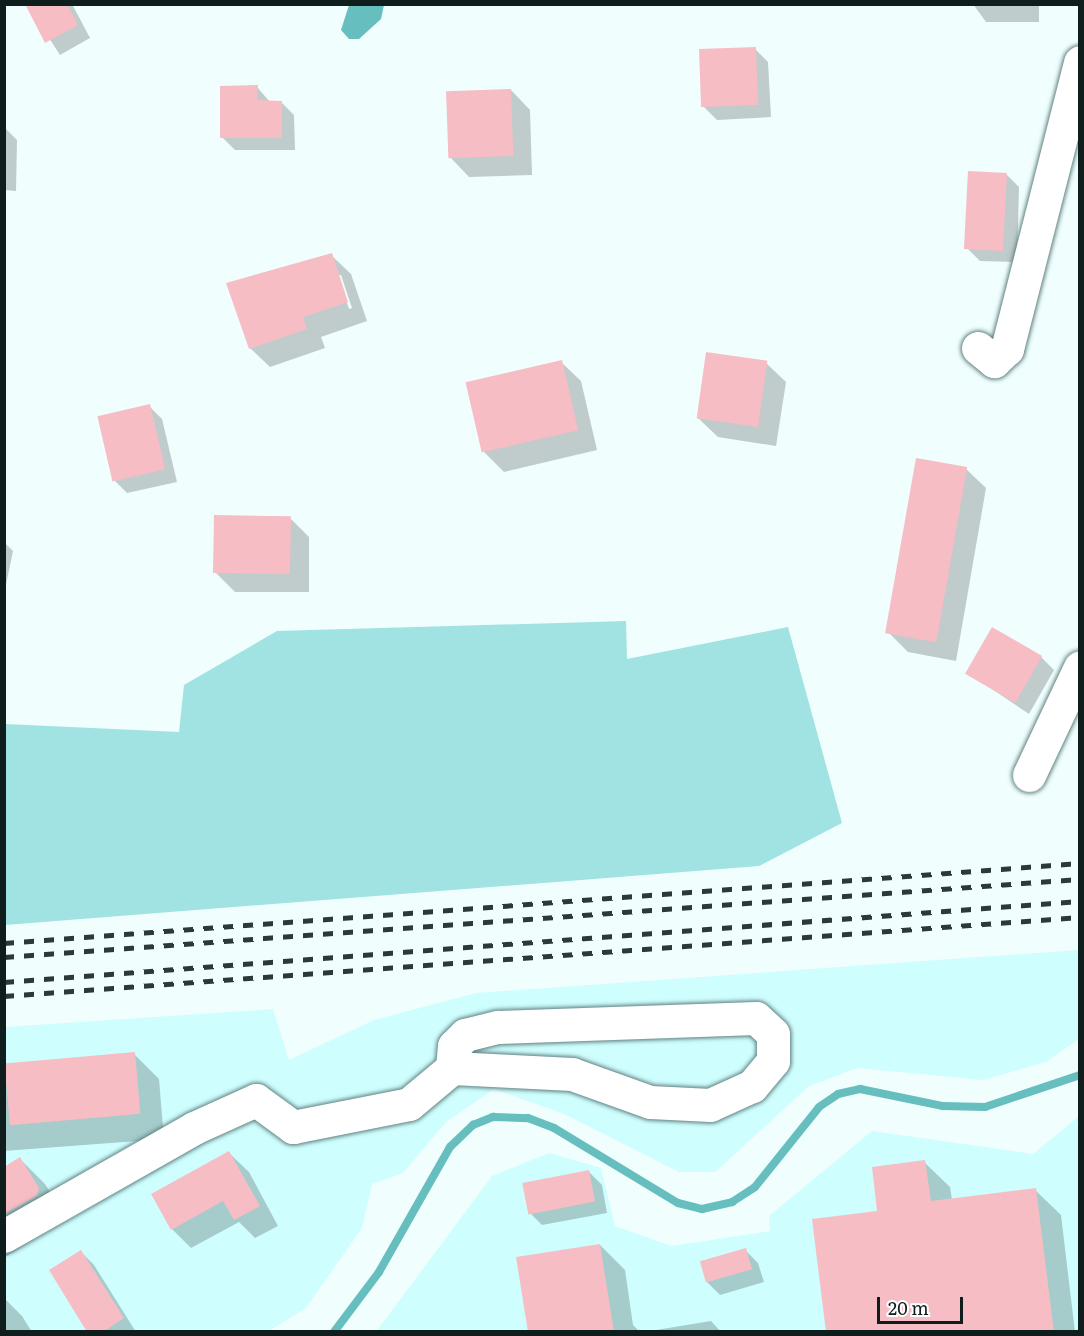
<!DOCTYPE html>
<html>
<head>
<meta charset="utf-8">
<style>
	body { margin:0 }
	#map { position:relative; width:1084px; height:1336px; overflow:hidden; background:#f0fefe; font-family:Literata,serif }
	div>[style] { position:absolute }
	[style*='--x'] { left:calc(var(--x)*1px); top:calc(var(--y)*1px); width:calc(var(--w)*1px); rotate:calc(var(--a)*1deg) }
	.built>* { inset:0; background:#cffefe }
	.green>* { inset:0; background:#a1e3e3 }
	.water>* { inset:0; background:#66bebf }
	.shadow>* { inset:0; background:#0003 }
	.stream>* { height:8px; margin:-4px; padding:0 4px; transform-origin:4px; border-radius:4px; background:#66bebf }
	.building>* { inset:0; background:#f7bdc5; transform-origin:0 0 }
	.roads { filter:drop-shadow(0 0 2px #618282) drop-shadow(0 0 2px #618282) }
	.minor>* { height:33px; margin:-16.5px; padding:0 16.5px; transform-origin:16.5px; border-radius:16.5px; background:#fff }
	.rail>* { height:4.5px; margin-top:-2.25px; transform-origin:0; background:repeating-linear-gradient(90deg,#2c3939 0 10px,transparent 0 20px) }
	span { translate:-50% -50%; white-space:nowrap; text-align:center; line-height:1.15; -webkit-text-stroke:4.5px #fff; paint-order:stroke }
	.frame { position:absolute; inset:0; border:6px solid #101d1d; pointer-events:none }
	.scale { position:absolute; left:877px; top:1297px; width:86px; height:27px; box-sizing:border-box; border:3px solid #101d1d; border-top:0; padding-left:8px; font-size:18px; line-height:21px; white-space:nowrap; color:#101d1d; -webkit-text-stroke:4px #fff; paint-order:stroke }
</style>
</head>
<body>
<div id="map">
	<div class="built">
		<div style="clip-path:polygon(1079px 950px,1079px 1039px,1046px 1062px,983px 1080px,857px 1068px,809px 1086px,715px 1172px,679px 1172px,564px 1114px,494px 1089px,446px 1122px,403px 1173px,372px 1184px,362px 1228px,306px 1308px,269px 1331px,5px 1332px,5px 1027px,273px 1009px,289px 1060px,374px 1020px,476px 993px)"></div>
		<div style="clip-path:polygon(1079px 1116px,1079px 1331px,376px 1332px,492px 1176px,549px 1153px,601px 1168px,615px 1226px,671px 1246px,770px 1231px,769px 1216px,872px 1131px,1033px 1154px)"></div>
	</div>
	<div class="green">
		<div style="clip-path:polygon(626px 621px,627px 659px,788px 627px,842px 823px,759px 866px,5px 925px,5px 724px,179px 732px,184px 685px,277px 631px)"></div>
	</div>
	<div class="water">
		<div style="clip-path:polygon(349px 5px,384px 5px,381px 19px,359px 39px,349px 39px,341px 30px)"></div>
	</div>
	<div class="shadow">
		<div style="clip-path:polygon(27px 4px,72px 4px,90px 38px,60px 55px)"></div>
		<div style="clip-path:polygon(973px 4px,1039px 4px,1039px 22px,986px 22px)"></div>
		<div style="clip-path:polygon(755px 49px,768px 62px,771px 117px,717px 120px,704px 107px)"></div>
		<div style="clip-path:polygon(257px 87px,270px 102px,281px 102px,294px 115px,295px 150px,235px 150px,222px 137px)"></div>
		<div style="clip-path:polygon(511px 90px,530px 110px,532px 175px,469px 177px,450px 157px)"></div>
		<div style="clip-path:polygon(4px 127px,17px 140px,16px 191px,4px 190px)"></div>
		<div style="clip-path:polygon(1006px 174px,1019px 187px,1017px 262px,980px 261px,967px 248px)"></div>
		<div style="clip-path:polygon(evenodd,331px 255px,351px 274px,367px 321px,321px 337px,325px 348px,270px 367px,250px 348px,331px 255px,338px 275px,341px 275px,352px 308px,349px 309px,338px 275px)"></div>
		<div style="clip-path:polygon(561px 362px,581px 381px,597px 450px,504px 472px,484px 452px)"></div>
		<div style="clip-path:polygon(766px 363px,786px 382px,776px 446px,718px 437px,698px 418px)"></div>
		<div style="clip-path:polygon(149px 406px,162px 419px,177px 482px,127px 493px,114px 480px)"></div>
		<div style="clip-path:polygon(966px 469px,986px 488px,956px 661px,908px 652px,888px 632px)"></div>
		<div style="clip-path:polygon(290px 518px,309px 537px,309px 592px,235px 592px,215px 572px)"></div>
		<div style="clip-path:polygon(4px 542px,13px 551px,4px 594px)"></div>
		<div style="clip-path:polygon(1041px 657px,1054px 670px,1029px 714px,968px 673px)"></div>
		<div style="clip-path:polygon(134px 1054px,159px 1079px,164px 1139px,4px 1151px,4px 1064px)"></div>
		<div style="clip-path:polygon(229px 1153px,249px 1172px,278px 1226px,255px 1238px,239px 1222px,191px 1248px,172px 1229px)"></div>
		<div style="clip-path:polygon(20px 1159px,45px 1184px,63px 1213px,61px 1221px,4px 1258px,4px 1169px)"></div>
		<div style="clip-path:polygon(924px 1162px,950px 1187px,952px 1200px,1035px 1190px,1061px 1215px,1075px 1332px,828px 1332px,879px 1212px)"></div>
		<div style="clip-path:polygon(589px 1172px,602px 1185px,607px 1213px,542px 1225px,529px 1212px)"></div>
		<div style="clip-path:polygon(600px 1245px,625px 1270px,633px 1325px,640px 1332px,530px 1332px)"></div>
		<div style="clip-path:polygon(745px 1250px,758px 1263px,764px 1282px,720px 1295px,707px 1282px)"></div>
		<div style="clip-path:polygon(81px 1252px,94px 1265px,136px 1332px,89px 1332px)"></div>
		<div style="clip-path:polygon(4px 1298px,22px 1316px,32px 1332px,4px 1332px)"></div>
		<div style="clip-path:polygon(711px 1321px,721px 1332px,644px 1332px)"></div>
	</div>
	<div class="stream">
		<div style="--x:334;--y:1332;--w:75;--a:-53.1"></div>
		<div style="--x:379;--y:1272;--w:144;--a:-60.4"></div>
		<div style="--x:450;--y:1147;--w:32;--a:-44"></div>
		<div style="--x:473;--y:1125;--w:22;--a:-22"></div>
		<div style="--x:493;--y:1117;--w:35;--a:2"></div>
		<div style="--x:528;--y:1118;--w:28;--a:21"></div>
		<div style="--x:554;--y:1128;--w:145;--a:31.2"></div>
		<div style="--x:678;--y:1203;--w:25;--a:14"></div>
		<div style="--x:702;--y:1209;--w:31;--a:-13"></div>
		<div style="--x:732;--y:1202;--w:27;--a:-33"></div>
		<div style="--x:755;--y:1187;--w:102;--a:-51.3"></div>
		<div style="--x:819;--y:1107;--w:23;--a:-34"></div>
		<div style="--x:838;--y:1094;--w:23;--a:-13"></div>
		<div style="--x:860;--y:1089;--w:85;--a:11.6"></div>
		<div style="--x:943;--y:1106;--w:42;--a:1.4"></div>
		<div style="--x:985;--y:1107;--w:100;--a:-18.6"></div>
	</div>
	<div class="building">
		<div style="clip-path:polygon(25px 4px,67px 4px,78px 25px,45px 43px)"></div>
		<div style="left:756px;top:47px;width:58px;height:57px;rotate:88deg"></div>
		<div style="clip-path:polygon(258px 85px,257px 100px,282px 101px,282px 138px,220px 138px,220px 86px)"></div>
		<div style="left:511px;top:89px;width:67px;height:65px;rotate:88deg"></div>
		<div style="left:968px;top:171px;width:39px;height:78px;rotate:3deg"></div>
		<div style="clip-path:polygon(332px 253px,348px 302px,303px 317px,307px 329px,249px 349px,226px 283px)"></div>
		<div style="left:706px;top:352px;width:62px;height:67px;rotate:8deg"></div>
		<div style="left:562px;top:360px;width:72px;height:99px;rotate:77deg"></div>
		<div style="left:150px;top:404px;width:67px;height:54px;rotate:77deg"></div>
		<div style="left:916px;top:458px;width:52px;height:178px;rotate:10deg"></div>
		<div style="left:214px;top:515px;width:77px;height:58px;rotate:1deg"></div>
		<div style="left:992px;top:627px;width:58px;height:54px;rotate:30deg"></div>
		<div style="left:135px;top:1052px;width:62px;height:131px;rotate:85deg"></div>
		<div style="clip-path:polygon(229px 1151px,260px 1206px,234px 1220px,223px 1201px,171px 1230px,151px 1194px)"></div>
		<div style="clip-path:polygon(20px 1157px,39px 1188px,37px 1196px,4px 1214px,4px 1167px)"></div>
		<div style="clip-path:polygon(925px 1160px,931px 1201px,1036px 1188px,1054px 1332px,826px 1332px,812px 1219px,877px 1211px,872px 1167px)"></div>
		<div style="left:589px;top:1170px;width:32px;height:68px;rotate:79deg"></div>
		<div style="clip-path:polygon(600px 1244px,614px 1332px,528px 1332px,516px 1257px)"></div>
		<div style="left:746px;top:1248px;width:22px;height:48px;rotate:74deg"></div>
		<div style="clip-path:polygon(81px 1250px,124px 1318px,103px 1332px,87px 1332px,49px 1270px)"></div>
	</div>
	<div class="roads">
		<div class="minor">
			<div style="--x:978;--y:348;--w:21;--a:39"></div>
			<div style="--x:994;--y:361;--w:18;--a:-43"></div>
			<div style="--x:1007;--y:349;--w:296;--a:-75.7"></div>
			<div style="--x:1029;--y:775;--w:119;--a:-64.7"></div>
			<div style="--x:4;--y:1236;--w:219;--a:-29.6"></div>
			<div style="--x:194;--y:1128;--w:68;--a:-24.3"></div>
			<div style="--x:256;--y:1100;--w:46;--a:36.1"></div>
			<div style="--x:293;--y:1127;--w:118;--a:-11.2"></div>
			<div style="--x:409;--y:1104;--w:56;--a:-39.9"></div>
			<div style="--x:452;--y:1068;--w:22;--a:-85"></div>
			<div style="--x:454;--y:1046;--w:16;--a:-45"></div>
			<div style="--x:465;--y:1035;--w:34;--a:-14"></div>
			<div style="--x:498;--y:1027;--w:258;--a:-2"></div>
			<div style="--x:756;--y:1018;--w:23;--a:43"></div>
			<div style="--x:773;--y:1034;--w:27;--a:90"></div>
			<div style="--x:773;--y:1061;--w:33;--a:130"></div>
			<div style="--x:752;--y:1086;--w:46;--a:155.7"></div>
			<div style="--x:710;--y:1105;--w:60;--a:-177.1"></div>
			<div style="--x:650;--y:1102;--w:83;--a:-160.3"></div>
			<div style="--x:572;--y:1074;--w:120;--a:-177.1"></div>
		</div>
	</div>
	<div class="rail">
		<div style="--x:4;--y:943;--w:1079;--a:-4.25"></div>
		<div style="--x:4;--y:957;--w:1079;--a:-4.15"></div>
		<div style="--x:4;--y:982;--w:1079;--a:-4.31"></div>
		<div style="--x:4;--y:996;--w:1079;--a:-4.2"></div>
	</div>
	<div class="frame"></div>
	<div class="scale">20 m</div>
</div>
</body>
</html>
